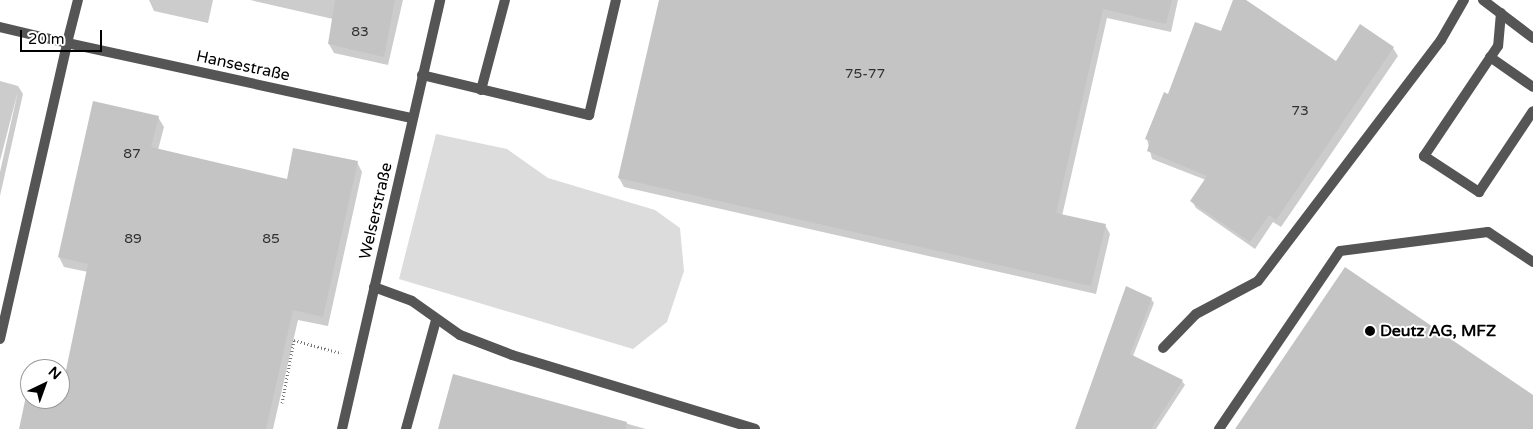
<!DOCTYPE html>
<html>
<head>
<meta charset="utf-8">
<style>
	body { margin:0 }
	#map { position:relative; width:1533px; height:429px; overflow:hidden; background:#fff; font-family:"Varela Round",sans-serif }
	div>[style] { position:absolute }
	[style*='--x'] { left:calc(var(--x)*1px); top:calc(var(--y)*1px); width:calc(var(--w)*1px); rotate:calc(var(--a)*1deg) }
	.green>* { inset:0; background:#dcdcdc }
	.shadow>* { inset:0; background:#0003 }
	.building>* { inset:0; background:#c4c4c4 }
	.path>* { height:3px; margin-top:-1.5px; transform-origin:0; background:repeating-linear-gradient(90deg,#777 0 1px,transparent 0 3.5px) }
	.service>* { height:10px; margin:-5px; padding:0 5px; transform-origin:5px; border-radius:5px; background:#555 }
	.minor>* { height:10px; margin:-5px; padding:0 5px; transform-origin:5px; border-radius:5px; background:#555 }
	.dots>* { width:14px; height:14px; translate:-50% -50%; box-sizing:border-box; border:2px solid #fff; border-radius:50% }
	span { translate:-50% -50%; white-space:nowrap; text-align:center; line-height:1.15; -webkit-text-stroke:4px #fff; paint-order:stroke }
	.number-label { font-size:14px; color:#313131 }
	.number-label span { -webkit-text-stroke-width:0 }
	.street-label { font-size:16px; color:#000 }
	.poi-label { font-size:16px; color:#000; font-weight:700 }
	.left { translate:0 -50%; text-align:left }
	.north { position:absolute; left:20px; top:359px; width:50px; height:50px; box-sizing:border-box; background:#fff; border:1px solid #999; border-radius:50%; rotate:42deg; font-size:14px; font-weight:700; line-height:20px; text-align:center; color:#000 }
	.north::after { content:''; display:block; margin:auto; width:18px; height:22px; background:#000; clip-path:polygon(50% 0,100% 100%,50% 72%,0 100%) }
	.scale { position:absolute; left:20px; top:30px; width:82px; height:22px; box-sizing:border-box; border:2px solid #000; border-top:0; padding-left:6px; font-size:15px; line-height:18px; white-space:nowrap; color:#000; -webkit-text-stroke:4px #fff; paint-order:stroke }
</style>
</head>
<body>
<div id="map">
	<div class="green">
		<div style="clip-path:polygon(436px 134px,507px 149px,548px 178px,655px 210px,680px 228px,684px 271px,667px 322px,633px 349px,399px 279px)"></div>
	</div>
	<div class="shadow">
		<div style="clip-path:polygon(149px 0,213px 0,208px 23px,154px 11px)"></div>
		<div style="clip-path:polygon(250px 0,403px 0,388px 65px,334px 53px,329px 44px,333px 19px)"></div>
		<div style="clip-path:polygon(660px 0,1178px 0,1171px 32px,1107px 18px,1062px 216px,1105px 225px,1110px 234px,1096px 294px,624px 187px,619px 178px)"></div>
		<div style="clip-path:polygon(1234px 0,1239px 0,1336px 62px,1361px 26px,1393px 48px,1398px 56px,1281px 227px,1273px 222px,1255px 249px,1196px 208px,1192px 201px,1206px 180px,1152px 159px,1147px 139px,1168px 95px,1221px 32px)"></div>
		<div style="clip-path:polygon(0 81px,18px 86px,23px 94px,0 196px,0 172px,18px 91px,0 161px)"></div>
		<div style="clip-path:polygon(158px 117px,164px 127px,158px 150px,288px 180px,357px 162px,362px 172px,328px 326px,298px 320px,273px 429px,20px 429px,30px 384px,30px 399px,60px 399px,88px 272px,64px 267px,59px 257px)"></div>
		<div style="clip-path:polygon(1151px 299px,1154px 303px,1133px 356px,1182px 381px,1185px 385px,1156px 429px,1076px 429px)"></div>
		<div style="clip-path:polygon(454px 375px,646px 429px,439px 429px)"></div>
	</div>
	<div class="building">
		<div style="clip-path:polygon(335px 0,395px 0,384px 57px,328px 44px)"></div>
		<div style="clip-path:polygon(659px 0,1172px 0,1166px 24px,1103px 9px,1056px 213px,1106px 224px,1091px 286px,618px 178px)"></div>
		<div style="clip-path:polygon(1233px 0,1246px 0,1336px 61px,1360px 24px,1394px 47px,1276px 220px,1269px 215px,1250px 242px,1190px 201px,1207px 176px,1147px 151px,1150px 141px,1145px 139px,1164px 92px,1168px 94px,1195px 22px,1221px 31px)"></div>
		<div style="clip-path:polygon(93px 101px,159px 116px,151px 147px,287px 179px,293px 148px,358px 161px,323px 317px,293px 310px,266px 429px,19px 429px,29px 382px,30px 399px,60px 399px,88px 264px,58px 257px)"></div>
		<div style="clip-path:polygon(1345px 267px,1533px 395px,1533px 429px,1235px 429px)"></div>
		<div style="clip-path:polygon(1126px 286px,1152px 298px,1130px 354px,1183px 380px,1151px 429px,1075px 429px)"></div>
		<div style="clip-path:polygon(453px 374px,627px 422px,626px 429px,438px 429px)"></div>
	</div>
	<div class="path">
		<div style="--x:282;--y:403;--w:64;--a:-79.2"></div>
		<div style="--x:294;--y:340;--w:49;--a:15.5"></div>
	</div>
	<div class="service">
		<div style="--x:1501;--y:13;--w:33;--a:95"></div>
		<div style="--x:1498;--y:46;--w:133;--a:123.9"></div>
		<div style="--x:1424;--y:156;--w:66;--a:33.2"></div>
		<div style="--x:1479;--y:192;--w:97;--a:-56.3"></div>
		<div style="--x:1490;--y:57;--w:52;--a:34.9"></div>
		<div style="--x:422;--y:75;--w:172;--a:13.5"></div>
		<div style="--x:589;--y:115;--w:118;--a:-76.8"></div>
		<div style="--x:481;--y:90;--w:93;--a:-75.1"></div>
		<div style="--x:374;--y:287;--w:40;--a:20.2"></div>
		<div style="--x:412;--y:301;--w:59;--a:35.3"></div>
		<div style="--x:460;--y:335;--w:56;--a:21"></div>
		<div style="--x:512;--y:355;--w:254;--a:16.9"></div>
		<div style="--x:1163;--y:348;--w:47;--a:-45.9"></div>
		<div style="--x:1196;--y:314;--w:70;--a:-28"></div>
		<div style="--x:1258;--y:281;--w:303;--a:-52.8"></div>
		<div style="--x:1441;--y:40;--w:46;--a:-60.1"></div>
		<div style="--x:406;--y:429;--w:113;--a:-74.6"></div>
		<div style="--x:1219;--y:429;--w:215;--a:-55.8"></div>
		<div style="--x:1340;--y:251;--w:149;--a:-7.3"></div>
		<div style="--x:1488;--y:232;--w:54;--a:33.7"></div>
	</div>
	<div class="minor">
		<div style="--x:1483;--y:0;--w:63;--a:37.2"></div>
		<div style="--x:0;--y:27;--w:69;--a:13.4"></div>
		<div style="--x:67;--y:43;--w:44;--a:-75.7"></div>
		<div style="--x:0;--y:339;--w:303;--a:-77.2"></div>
		<div style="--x:67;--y:43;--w:353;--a:12.3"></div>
		<div style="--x:342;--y:429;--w:440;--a:-77.1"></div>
	</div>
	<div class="dots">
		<div style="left:1370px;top:331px;background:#000"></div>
	</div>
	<div class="number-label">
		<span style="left:360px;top:32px">83</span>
		<span style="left:865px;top:74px">75-77</span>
		<span style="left:1300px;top:111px">73</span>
		<span style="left:132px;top:154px">87</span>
		<span style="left:133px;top:239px">89</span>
		<span style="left:271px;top:239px">85</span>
	</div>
	<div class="street-label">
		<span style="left:243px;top:66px;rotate:12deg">Hansestraße</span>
		<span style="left:376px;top:211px;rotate:-77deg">Welserstraße</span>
	</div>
	<div class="poi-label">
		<span class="left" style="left:1380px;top:331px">Deutz AG, MFZ</span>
	</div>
	<div class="north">N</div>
	<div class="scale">20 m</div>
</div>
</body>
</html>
